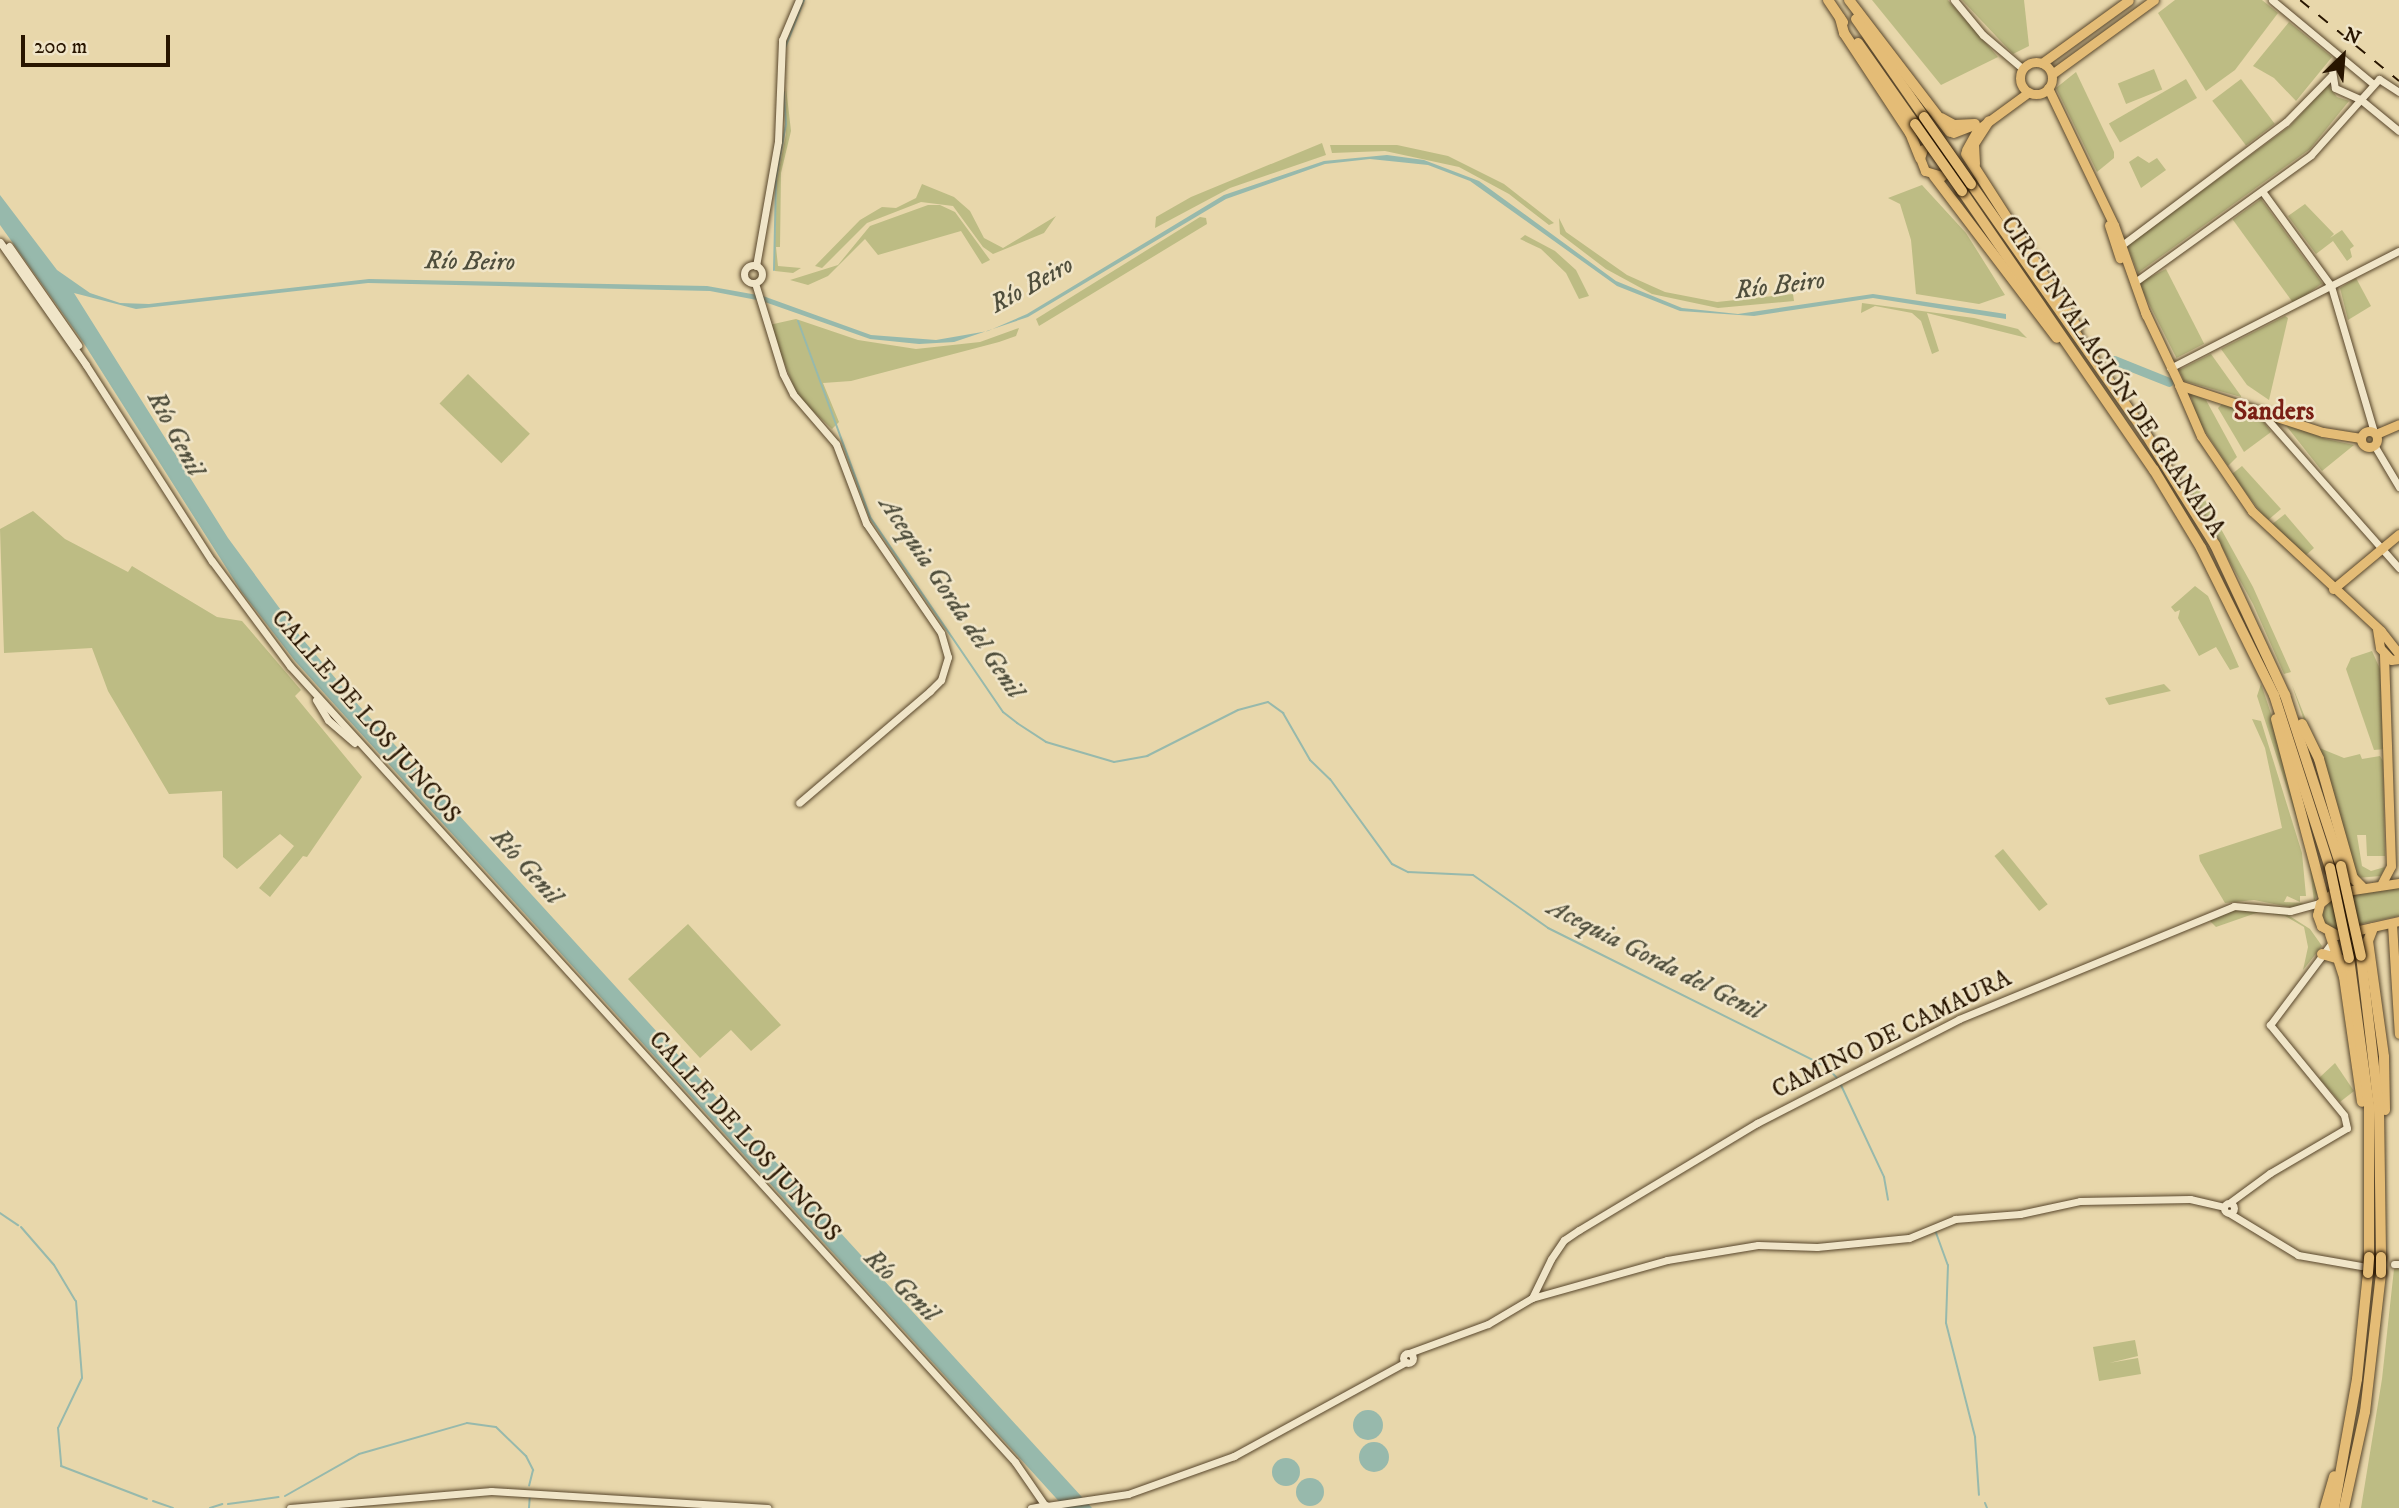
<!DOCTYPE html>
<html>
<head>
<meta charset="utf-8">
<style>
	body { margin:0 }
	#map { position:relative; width:2399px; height:1508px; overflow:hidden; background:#e8d7ab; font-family:"IM FELL DW Pica",serif }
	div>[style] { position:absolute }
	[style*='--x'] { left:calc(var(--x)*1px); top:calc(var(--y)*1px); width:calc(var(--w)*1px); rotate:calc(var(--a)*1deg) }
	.green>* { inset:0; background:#bdbc84; transform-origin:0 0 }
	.water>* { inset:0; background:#97b9ac }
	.round { border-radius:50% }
	.stream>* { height:2px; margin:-1px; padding:0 1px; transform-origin:1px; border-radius:1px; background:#97b9ac }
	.river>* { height:9px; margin:-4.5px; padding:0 4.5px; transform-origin:4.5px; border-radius:4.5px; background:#97b9ac }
	.roads { filter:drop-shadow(0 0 2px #58462b) drop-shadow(0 0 2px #58462b) }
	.minor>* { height:7px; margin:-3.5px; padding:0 3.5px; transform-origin:3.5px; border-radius:3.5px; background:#f0e5c8 }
	.minor>.ring { margin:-3.5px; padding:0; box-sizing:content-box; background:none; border:7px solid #f0e5c8; border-radius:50% }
	.major>* { height:9px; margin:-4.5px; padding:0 4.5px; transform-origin:4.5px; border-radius:4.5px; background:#e4bc76 }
	.major>.ring { margin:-4.5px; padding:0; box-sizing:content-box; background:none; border:9px solid #e4bc76; border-radius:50% }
	.highway>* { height:10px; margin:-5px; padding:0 5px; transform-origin:5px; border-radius:5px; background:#e4bc76 }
	.rail>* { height:2px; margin-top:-1px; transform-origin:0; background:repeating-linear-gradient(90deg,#281500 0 12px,transparent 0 24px) }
	.bridges { filter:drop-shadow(0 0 2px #281500) drop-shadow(0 0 2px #281500) }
	.highway-bridge>* { height:10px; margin:-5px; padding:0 5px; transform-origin:5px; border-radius:5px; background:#e4bc76 }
	span { translate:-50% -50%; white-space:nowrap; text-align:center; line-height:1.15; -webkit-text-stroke:5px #f0e5c8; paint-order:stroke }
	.street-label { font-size:24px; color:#281500 }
	.water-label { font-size:26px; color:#4f4e3c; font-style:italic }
	.neighbourhood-label { font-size:26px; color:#7a1f14; font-weight:700 }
	.north { position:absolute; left:2308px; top:21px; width:70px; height:70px; -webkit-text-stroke:5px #f0e5c8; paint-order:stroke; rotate:25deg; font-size:19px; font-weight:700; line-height:28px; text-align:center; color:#281500 }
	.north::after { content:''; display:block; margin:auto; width:24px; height:32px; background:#281500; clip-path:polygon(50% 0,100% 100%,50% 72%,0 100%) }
	.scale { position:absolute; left:21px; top:35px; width:149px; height:32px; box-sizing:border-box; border:4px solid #281500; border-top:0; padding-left:9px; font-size:21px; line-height:24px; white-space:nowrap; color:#281500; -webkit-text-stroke:5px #f0e5c8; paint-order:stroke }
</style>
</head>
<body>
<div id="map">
	<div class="green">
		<div style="clip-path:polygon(1872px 0,1948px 0,1998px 57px,1941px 85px)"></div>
		<div style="clip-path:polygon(1962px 0,2024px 0,2029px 46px,2013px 54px)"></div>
		<div style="clip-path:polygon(2175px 0,2262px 0,2278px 13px,2235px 70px,2206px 91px,2158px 13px)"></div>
		<div style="clip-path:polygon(2289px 22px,2332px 57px,2296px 101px,2274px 78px,2253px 66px)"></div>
		<div style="left:2154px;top:69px;width:22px;height:39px;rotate:68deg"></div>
		<div style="clip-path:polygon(2076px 72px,2114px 152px,2114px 158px,2097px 172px,2056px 88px)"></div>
		<div style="left:2186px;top:79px;width:22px;height:89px;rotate:60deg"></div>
		<div style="left:2241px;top:79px;width:56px;height:36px;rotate:53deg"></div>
		<div style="clip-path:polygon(2328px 85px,2337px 97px,2349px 101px,2310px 149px,2138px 273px,2127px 246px,2290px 126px)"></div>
		<div style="clip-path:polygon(786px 87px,791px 131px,781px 173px,780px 247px,776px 247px,778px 266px,801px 268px,793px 273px,775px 271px,774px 260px,777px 180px,786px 134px)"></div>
		<div style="clip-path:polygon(1322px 143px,1326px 155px,1230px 188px,1155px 228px,1156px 217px,1191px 197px)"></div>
		<div style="clip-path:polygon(1330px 145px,1397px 145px,1448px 156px,1504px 184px,1554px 223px,1549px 225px,1509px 194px,1459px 167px,1385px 151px,1332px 153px)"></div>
		<div style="clip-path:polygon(2138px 156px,2149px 163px,2157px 158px,2166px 170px,2141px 188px,2129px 162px)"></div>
		<div style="clip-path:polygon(922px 184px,954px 197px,970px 211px,984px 238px,1003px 248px,1056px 216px,1044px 233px,993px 254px,983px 247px,953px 206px,921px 202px,867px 223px,822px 268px,815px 266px,860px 220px,882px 207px,896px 208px,916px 198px)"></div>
		<div style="clip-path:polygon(1922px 185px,1966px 233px,2005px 295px,1979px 304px,1916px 294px,1911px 240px,1900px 204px,1888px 198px)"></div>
		<div style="left:2261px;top:199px;width:104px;height:35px;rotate:54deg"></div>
		<div style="clip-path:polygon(2305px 204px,2334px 234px,2330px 238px,2342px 230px,2354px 246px,2350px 249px,2352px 257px,2347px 261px,2333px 241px,2316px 254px,2288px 216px)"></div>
		<div style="clip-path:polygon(928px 205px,940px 205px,955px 212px,990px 260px,982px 264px,961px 231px,878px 255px,865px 239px,828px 276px,808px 285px,790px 280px,838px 265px,870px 226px)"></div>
		<div style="clip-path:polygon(1200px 217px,1206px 218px,1207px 224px,1039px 326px,1036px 319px)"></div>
		<div style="clip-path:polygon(1559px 218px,1566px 232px,1627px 275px,1665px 292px,1717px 302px,1793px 294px,1794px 301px,1718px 308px,1652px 294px,1606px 269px,1560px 234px)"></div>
		<div style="clip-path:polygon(1525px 235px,1555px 251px,1576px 270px,1589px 296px,1579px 299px,1566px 273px,1541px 249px,1520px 239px)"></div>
		<div style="left:2166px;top:269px;width:84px;height:31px;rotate:63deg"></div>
		<div style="clip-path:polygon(2356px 278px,2371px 306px,2348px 320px,2340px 288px)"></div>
		<div style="clip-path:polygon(1862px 303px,1974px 318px,2018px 329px,2027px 338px,1927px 313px,1939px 351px,1932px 354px,1921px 321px,1912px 313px,1875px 306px,1861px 313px)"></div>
		<div style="clip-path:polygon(2285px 316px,2288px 318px,2269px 400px,2247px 385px,2221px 349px)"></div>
		<div style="clip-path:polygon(796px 319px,858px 340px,916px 349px,980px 342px,1019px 328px,1016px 336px,999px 342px,851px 381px,823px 383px,839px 422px,832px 429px,798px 397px,769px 325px)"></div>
		<div style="clip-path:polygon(2211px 354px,2241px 396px,2241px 397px,2184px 381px,2179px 370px)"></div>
		<div style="left:468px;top:374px;width:86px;height:41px;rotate:44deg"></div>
		<div style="clip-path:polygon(2190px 393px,2206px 400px,2237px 457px,2228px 466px,2197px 419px)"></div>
		<div style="clip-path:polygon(2223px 403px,2259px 415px,2271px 432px,2244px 452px,2218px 408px)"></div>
		<div style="clip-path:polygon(2284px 423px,2326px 439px,2354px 445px,2322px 471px)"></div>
		<div style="clip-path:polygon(2242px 466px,2281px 509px,2267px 521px,2232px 474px)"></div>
		<div style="clip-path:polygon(2199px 489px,2253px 587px,2291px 672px,2284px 674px,2253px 604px,2192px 493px)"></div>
		<div style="clip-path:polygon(33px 511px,65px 539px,128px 572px,132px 566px,217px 617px,242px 621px,301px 690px,295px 696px,362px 777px,307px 857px,303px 856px,270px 897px,259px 888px,294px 846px,280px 834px,237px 869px,223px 857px,222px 791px,169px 794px,108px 691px,92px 648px,4px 653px,0 529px)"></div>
		<div style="clip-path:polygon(2285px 514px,2314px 548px,2305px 556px,2271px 525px)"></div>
		<div style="clip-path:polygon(2195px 586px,2208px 596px,2239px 667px,2230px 670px,2216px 647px,2199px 656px,2178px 618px,2180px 610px,2175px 612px,2171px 607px)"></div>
		<div style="clip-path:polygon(2372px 651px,2384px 678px,2385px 749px,2374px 750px,2346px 669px,2351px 658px)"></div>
		<div style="clip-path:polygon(2164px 684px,2171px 691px,2109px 705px,2105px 698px)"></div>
		<div style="clip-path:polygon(2261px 684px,2282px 746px,2318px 893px,2314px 901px,2308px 853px,2257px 696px)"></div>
		<div style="clip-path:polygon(2292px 685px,2317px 747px,2344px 758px,2360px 754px,2362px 759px,2380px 756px,2383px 761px,2385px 856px,2367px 856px,2366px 835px,2357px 835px,2362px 866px,2371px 871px,2385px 867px,2381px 876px,2357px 878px)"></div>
		<div style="clip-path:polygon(2252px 719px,2261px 721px,2302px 853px,2306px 896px,2300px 896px,2300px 902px,2287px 896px,2284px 902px,2304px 903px,2295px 908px,2254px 900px,2225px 903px,2200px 861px,2199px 855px,2282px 828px,2265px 748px)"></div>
		<div style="left:2003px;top:849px;width:71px;height:11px;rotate:51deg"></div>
		<div style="clip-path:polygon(2394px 887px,2399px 888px,2399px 916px,2337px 929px,2325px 925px,2321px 914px,2331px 898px)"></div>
		<div style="clip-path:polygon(2236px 909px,2272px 912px,2288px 915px,2310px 929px,2322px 946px,2303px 970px,2308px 947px,2304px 927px,2285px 916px,2259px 912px,2216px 927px,2210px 921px)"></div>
		<div style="clip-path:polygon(688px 924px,781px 1025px,751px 1051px,731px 1030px,700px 1058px,628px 979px)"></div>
		<div style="clip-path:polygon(2335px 1063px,2354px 1091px,2340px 1102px,2319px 1078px)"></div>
		<div style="clip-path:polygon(2394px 1269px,2399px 1269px,2399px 1508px,2361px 1508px,2382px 1379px)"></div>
		<div style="clip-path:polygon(2135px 1340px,2138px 1356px,2109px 1363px,2138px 1358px,2141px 1374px,2099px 1381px,2093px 1347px)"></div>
	</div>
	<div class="water">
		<div style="clip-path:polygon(1387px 155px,1424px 160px,1479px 181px,1616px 281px,1682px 308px,1738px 314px,1873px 294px,2006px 314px,2006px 319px,1873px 298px,1754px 316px,1680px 311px,1617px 286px,1470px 181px,1428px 165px,1370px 159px,1325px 164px,1226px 199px,1028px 317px,954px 342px,919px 344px,870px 339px,762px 301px,710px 291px,368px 283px,136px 309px,74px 293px,228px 538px,300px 636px,352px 698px,1092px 1508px,1065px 1508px,295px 661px,241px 591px,83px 342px,0 225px,0 195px,57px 270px,90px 293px,120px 303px,149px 304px,369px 279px,707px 286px,763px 296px,871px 335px,936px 340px,988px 331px,1027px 314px,1224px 195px,1324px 161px)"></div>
		<div class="round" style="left:1353px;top:1410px;width:30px;height:30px"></div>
		<div class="round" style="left:1359px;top:1442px;width:30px;height:30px"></div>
		<div class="round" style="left:1272px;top:1458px;width:28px;height:28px"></div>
		<div class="round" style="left:1296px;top:1478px;width:28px;height:28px"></div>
	</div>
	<div class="stream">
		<div style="--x:785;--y:48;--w:52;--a:-68.4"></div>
		<div style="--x:774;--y:270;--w:91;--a:-88.7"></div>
		<div style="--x:776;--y:179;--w:56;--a:-79.7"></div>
		<div style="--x:786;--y:124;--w:32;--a:-94"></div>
		<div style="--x:798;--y:321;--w:209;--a:69.8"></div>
		<div style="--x:870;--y:517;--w:236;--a:55.7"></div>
		<div style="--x:1003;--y:712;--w:18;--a:38"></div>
		<div style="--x:1017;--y:723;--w:35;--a:33"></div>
		<div style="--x:1046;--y:742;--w:71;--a:16.4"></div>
		<div style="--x:1114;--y:762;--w:34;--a:-10"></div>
		<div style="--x:1147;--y:756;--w:102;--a:-26.8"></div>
		<div style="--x:1238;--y:710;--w:31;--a:-15"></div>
		<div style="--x:1268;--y:702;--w:19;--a:36"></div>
		<div style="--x:1283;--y:713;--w:54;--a:60.1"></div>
		<div style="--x:1310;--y:760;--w:28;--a:44"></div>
		<div style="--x:1330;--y:779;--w:105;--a:53.9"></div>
		<div style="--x:1392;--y:864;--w:18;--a:27"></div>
		<div style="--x:1408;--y:872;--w:65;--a:2.6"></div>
		<div style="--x:1473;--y:875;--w:92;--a:35.2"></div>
		<div style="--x:1548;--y:928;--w:312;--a:26.5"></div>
		<div style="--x:1827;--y:1067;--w:15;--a:48"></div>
		<div style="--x:1840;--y:1083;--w:104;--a:64.9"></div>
		<div style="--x:1884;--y:1177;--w:23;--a:80"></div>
		<div style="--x:0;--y:1213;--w:22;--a:34"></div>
		<div style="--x:21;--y:1227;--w:50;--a:49"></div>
		<div style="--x:54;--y:1265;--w:41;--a:59"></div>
		<div style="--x:1935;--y:1230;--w:37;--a:70"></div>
		<div style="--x:1948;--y:1265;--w:58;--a:92"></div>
		<div style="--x:1946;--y:1323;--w:118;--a:75.7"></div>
		<div style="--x:1975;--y:1437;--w:58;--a:86.1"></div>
		<div style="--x:76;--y:1301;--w:77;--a:85.5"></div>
		<div style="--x:82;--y:1378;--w:55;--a:115.6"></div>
		<div style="--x:58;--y:1428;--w:38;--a:85"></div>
		<div style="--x:61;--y:1466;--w:92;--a:21"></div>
		<div style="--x:285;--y:1496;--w:85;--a:-29.6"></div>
		<div style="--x:359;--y:1454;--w:112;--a:-16"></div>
		<div style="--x:467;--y:1423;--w:29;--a:8"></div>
		<div style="--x:496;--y:1427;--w:42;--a:44"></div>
		<div style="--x:526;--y:1456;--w:16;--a:63"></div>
		<div style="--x:533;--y:1470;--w:16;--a:104"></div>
		<div style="--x:153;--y:1501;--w:21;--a:19"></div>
		<div style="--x:1985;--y:1503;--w:5;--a:68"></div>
		<div style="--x:228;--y:1504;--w:51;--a:-7.8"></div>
		<div style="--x:210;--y:1508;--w:13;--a:-18"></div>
		<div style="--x:529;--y:1508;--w:13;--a:-86"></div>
	</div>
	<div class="river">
		<div style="--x:2114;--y:360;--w:59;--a:21.8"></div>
	</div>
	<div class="roads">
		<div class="minor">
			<div style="--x:1954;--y:0;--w:45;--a:50.4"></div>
			<div style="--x:1983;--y:35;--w:52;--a:40.4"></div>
			<div style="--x:2272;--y:0;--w:131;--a:39.7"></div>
			<div style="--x:2341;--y:59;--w:14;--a:129"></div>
			<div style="--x:2332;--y:70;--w:18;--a:81"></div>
			<div style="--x:2335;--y:88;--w:27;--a:24"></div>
			<div style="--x:2360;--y:99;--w:50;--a:39.4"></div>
			<div style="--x:2262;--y:191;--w:117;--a:54"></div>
			<div style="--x:2331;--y:286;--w:152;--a:73.6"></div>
			<div style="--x:0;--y:242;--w:150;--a:55"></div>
			<div style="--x:86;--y:365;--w:233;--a:57.3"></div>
			<div style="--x:212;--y:561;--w:131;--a:53.4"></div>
			<div style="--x:290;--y:666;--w:1077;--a:47.67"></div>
			<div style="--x:1015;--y:1462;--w:51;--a:55.4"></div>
			<div style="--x:2122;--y:245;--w:205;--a:-36.9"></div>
			<div style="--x:2286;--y:122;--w:64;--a:-45.6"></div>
			<div style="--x:9;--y:246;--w:121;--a:55.1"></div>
			<div class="ring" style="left:744px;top:265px;width:11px;height:11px"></div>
			<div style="--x:756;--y:266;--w:127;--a:-80"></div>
			<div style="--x:778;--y:141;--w:101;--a:-87.7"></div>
			<div style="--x:782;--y:40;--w:43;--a:-67"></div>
			<div style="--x:2135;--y:282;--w:217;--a:-35.8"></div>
			<div style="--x:2311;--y:155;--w:102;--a:-48.2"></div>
			<div style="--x:2379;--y:79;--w:24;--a:33"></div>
			<div style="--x:755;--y:283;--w:95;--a:72.9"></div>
			<div style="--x:783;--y:374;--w:22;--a:63"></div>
			<div style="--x:793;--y:394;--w:66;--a:49.3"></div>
			<div style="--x:836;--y:444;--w:85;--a:69.2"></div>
			<div style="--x:866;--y:523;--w:133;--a:55.7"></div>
			<div style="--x:941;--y:633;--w:25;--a:74"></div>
			<div style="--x:948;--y:657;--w:24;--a:107"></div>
			<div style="--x:941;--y:680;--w:16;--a:135"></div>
			<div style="--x:930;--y:691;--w:172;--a:139.5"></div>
			<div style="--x:2170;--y:368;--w:257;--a:-27.1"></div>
			<div style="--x:2260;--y:411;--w:210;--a:48.5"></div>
			<div style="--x:2374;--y:445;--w:49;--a:59.2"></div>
			<div style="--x:316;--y:700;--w:23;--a:59"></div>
			<div style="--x:328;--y:720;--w:35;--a:41"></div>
			<div class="ring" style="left:2224px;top:1203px;width:3px;height:3px"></div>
			<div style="--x:2229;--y:1203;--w:51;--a:-36.2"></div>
			<div style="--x:2270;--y:1173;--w:89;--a:-30.3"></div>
			<div style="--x:2347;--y:1128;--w:13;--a:-103"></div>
			<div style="--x:2344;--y:1115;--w:117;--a:-129.4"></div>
			<div style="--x:2270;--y:1025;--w:105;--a:-53.1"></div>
			<div style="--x:2229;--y:1213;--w:81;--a:31.3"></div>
			<div style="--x:2298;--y:1255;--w:64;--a:9.9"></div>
			<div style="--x:2394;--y:1264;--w:5;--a:0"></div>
			<div style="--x:1532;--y:1298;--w:43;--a:-64"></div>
			<div style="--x:1551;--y:1259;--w:23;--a:-56"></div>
			<div style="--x:1564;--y:1240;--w:18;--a:-34"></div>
			<div style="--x:1579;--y:1230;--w:208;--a:-31"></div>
			<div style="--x:1757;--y:1123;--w:227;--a:-27.2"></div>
			<div style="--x:1959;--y:1019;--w:297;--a:-22.3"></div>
			<div style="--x:2234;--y:906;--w:56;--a:5.1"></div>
			<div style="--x:2290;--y:911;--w:31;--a:-15"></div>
			<div style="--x:1409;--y:1353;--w:84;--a:-20.2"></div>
			<div style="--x:1488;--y:1324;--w:51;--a:-30.6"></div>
			<div style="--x:1532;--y:1298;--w:140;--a:-15.7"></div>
			<div style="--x:1667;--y:1260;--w:92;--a:-9.4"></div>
			<div style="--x:1758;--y:1245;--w:59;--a:1.9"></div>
			<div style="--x:1817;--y:1247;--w:92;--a:-5.6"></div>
			<div style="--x:1909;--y:1238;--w:50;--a:-22.4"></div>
			<div style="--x:1955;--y:1219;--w:65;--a:-4.4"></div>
			<div style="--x:2020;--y:1214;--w:61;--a:-12.2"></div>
			<div style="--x:2080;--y:1201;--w:110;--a:-1"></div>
			<div style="--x:2190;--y:1199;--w:35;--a:13"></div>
			<div class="ring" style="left:1403px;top:1353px;width:3px;height:3px"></div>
			<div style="--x:1047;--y:1506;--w:82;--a:-8.4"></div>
			<div style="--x:1128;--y:1494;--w:113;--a:-19.7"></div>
			<div style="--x:1234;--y:1456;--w:196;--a:-28.7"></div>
			<div style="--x:290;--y:1508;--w:202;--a:-4.8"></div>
			<div style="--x:491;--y:1491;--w:277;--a:3.5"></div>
			<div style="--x:1031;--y:1508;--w:15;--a:-11"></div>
		</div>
		<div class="major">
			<div class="ring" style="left:2020px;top:62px;width:23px;height:23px"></div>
			<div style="--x:2042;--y:63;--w:107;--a:-35.9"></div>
			<div style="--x:2052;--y:74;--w:126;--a:-36"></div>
			<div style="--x:2048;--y:88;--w:152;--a:64.3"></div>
			<div style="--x:2114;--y:225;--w:96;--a:70.4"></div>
			<div style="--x:1953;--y:133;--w:22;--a:-21"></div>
			<div style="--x:1923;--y:149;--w:9;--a:108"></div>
			<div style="--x:1920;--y:158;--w:14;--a:69"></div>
			<div style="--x:1925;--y:171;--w:18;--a:16"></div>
			<div style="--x:1966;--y:150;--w:23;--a:-61"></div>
			<div style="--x:1977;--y:130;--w:64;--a:-36.2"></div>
			<div style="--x:2109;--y:225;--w:35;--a:72"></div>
			<div style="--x:2145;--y:312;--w:84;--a:64.7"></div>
			<div style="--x:2179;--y:385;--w:56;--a:66.7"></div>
			<div style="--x:2201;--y:436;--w:91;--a:55.8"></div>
			<div style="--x:2252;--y:511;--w:176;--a:42.9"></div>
			<div style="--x:2381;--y:631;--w:29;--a:52"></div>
			<div style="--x:2179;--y:385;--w:151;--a:18.1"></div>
			<div style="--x:2323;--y:432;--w:38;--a:9"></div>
			<div class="ring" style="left:2361px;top:431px;width:7px;height:7px"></div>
			<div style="--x:2376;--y:434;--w:25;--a:-23"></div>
			<div style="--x:2333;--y:589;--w:86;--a:-39.8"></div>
			<div style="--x:2377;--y:629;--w:19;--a:81"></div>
			<div style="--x:2380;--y:648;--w:16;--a:47"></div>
			<div style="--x:2391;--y:660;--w:8;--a:-7"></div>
			<div style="--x:2382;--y:883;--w:19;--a:-62"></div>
			<div style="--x:2391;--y:866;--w:213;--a:-91.9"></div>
			<div style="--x:2399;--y:883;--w:67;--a:171.4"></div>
			<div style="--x:2333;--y:893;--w:16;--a:142"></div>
			<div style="--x:2320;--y:903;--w:12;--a:104"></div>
			<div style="--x:2317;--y:915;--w:12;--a:70"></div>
			<div style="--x:2321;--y:926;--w:18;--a:29"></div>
			<div style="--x:2337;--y:935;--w:64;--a:-12.7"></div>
			<div style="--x:2392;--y:924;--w:110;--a:86.4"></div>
		</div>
		<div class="highway">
			<div style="--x:1828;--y:0;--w:27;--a:56"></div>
			<div style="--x:1849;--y:0;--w:166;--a:52.6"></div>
			<div style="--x:1840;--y:18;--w:16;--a:75"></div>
			<div style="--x:1844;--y:33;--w:120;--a:56.6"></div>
			<div style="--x:1910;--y:133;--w:27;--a:68"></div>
			<div style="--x:1856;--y:19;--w:119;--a:55.2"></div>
			<div style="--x:1858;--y:43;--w:99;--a:54.9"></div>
			<div style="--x:1941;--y:118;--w:15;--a:28"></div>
			<div style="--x:1954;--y:125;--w:21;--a:-3"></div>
			<div style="--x:1966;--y:154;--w:206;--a:57.3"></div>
			<div style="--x:1975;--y:164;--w:20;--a:-93"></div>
			<div style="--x:1974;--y:144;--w:27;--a:-57"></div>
			<div style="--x:1934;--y:176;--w:203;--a:52.8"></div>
			<div style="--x:1971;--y:184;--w:298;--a:55"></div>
			<div style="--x:2142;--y:428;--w:138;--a:58"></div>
			<div style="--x:2215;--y:545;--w:166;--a:65"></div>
			<div style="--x:2285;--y:695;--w:180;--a:71.9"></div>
			<div style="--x:1962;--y:191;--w:339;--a:55.5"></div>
			<div style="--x:2154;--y:470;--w:91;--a:58.9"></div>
			<div style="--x:2201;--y:548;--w:164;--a:63.6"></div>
			<div style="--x:2274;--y:695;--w:182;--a:72.1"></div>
			<div style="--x:2276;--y:719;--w:186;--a:75.1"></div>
			<div style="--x:2302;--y:724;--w:39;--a:64"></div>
			<div style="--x:2319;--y:759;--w:124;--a:74.1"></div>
			<div style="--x:2353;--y:878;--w:13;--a:45"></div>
			<div style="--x:2373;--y:928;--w:14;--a:111"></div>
			<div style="--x:2368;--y:941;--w:117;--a:82.1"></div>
			<div style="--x:2384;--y:1057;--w:53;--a:88.9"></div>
			<div style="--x:2330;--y:934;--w:45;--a:72"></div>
			<div style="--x:2344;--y:977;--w:126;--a:81.8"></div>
			<div style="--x:2322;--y:954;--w:19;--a:16"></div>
			<div style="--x:2361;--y:956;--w:155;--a:83.3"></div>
			<div style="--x:2379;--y:1110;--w:147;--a:89.2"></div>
			<div style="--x:2349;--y:958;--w:149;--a:82.3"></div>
			<div style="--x:2369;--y:1106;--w:151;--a:90"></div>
			<div style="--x:2325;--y:1508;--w:33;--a:-74"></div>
			<div style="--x:2334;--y:1508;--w:131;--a:-79.9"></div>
			<div style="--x:2357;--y:1379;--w:107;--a:-84.1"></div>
			<div style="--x:2344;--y:1508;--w:98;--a:-77.7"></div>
			<div style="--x:2365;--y:1412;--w:140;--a:-83.4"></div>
		</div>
	</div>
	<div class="rail">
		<div style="--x:2300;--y:0;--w:128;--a:39.3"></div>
	</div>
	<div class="bridges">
		<div class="highway-bridge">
			<div style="--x:1924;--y:117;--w:82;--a:55"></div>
			<div style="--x:1915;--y:124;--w:82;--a:55"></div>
			<div style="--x:2341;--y:866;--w:92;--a:77.5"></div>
			<div style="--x:2330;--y:868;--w:92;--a:78.1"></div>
			<div style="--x:2368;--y:1273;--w:16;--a:-86"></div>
			<div style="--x:2381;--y:1273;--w:16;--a:-90"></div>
		</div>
	</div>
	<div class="street-label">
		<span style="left:2112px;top:377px;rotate:56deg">CIRCUNVALACIÓN DE GRANADA</span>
		<span style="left:365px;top:717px;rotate:49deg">CALLE DE LOS JUNCOS</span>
		<span style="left:1892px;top:1035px;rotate:-26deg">CAMINO DE CAMAURA</span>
		<span style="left:744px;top:1137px;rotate:48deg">CALLE DE LOS JUNCOS</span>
	</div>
	<div class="water-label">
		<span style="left:470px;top:262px;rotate:1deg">Río Beiro</span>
		<span style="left:1032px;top:285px;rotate:-29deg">Río Beiro</span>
		<span style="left:1780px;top:286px;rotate:-7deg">Río Beiro</span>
		<span style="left:175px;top:434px;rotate:62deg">Río Genil</span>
		<span style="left:951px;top:598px;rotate:56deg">Acequia Gorda del Genil</span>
		<span style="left:526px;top:867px;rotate:48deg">Río Genil</span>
		<span style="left:1655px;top:960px;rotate:27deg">Acequia Gorda del Genil</span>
		<span style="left:901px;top:1286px;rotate:44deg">Río Genil</span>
	</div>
	<div class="neighbourhood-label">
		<span style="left:2274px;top:412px">Sanders</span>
	</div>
	<div class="north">N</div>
	<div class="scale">200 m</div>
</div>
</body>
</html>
